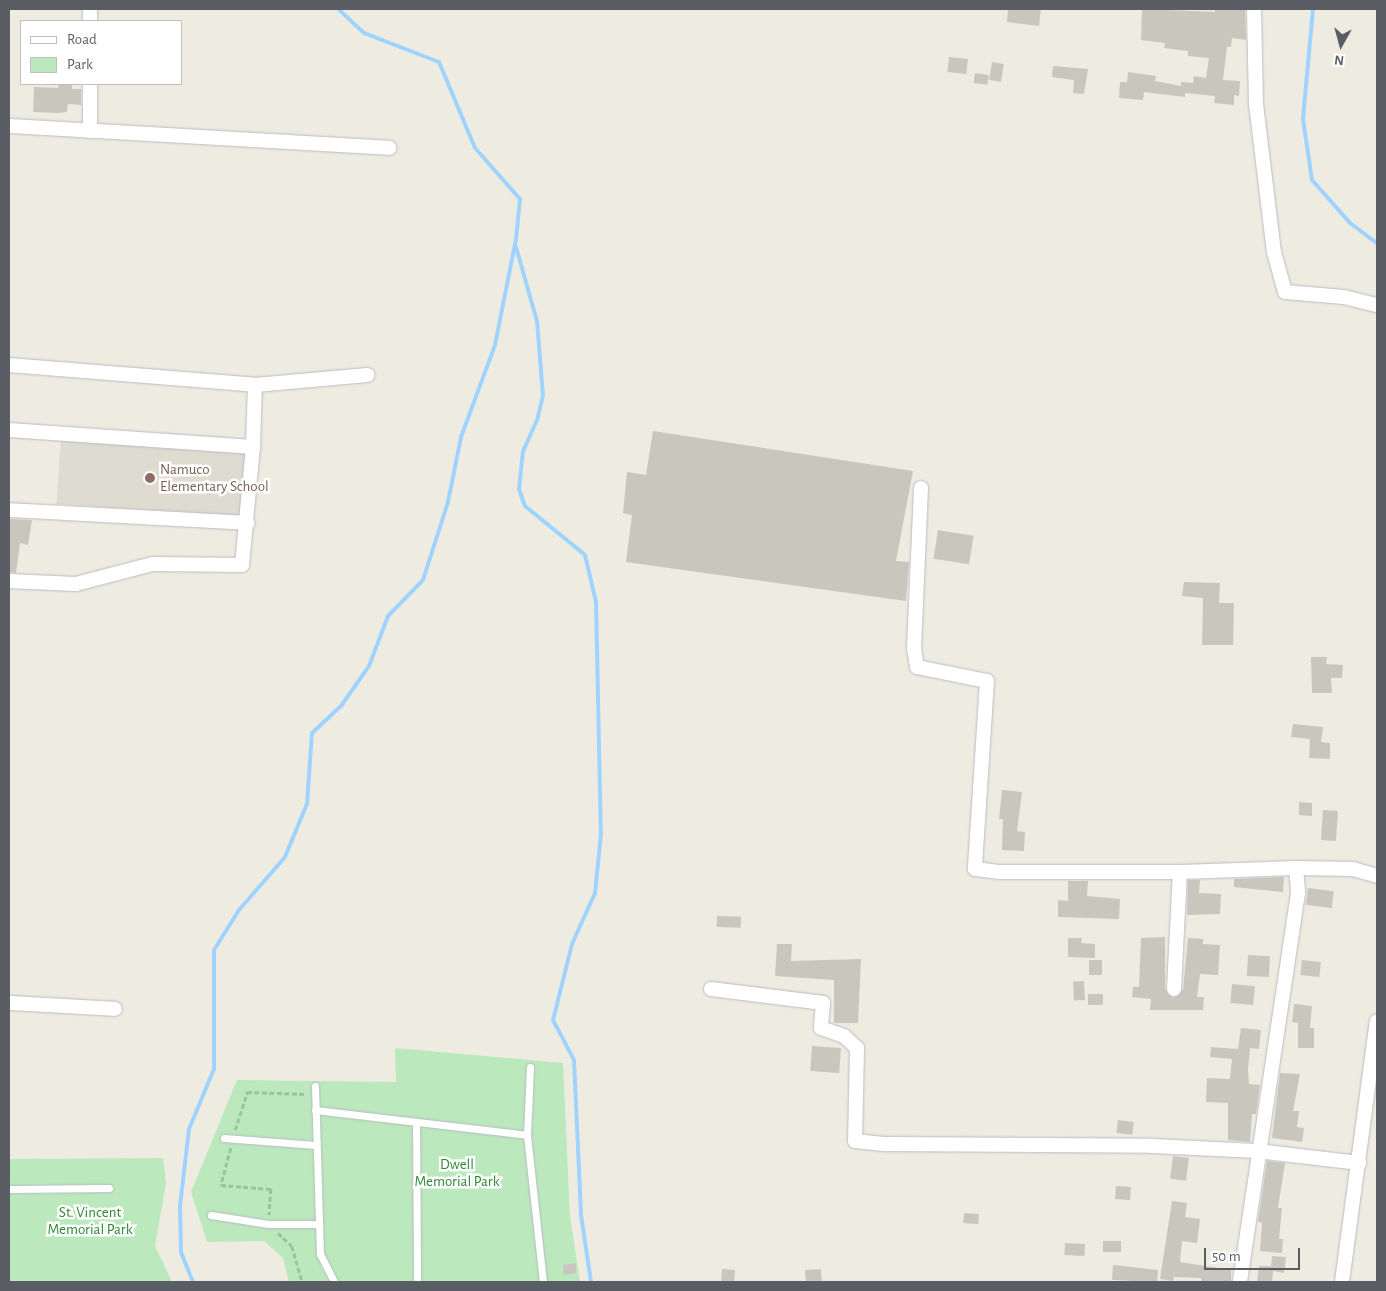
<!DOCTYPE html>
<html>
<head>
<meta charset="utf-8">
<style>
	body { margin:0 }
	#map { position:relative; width:1386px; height:1291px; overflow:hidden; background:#eeece1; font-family:"Alegreya Sans",sans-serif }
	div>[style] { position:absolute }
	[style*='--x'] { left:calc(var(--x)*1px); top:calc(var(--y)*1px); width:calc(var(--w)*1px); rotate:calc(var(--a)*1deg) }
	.education>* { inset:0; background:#dedbd0; transform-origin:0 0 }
	.green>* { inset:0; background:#bbe8bc }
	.stream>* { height:4px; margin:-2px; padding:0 2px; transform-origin:2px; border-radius:2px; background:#a0d4ff }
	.building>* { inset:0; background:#c9c6be; transform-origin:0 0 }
	.path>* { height:2.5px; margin-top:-1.25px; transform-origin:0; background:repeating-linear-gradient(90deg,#92c7a2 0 5px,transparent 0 7.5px) }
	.roads { filter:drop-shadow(0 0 1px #b9bcc2) drop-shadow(0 0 1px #b9bcc2) }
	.lane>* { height:7px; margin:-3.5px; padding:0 3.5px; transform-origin:3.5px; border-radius:3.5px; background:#fff }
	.street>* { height:14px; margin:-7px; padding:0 7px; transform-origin:7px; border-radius:7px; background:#fff }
	.dots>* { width:14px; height:14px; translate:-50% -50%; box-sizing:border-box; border:2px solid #fff; border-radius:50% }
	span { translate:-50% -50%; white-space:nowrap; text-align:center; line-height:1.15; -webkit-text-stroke:5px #fff; paint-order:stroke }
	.education-label { font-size:15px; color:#785e54 }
	.left { translate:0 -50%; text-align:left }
	.park-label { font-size:15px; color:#2e8733 }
	.frame { position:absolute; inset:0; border:10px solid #5a5e64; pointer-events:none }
	.legend { position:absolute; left:20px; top:20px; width:162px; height:65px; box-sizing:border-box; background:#fff; border:1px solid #bdbfc1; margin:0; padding:6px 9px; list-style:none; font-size:15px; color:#5a5e64 }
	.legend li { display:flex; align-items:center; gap:10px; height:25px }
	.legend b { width:25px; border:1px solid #bdbfc1 }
	.north { position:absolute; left:1316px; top:20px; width:50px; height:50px; -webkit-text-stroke:4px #fff; paint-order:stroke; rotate:187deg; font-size:14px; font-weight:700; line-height:20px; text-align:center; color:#5a5e64 }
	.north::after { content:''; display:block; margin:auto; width:18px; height:22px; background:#5a5e64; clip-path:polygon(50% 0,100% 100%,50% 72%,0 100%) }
	.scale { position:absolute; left:1204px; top:1248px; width:96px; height:22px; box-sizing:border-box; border:2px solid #5a5e64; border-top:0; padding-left:6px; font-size:15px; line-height:18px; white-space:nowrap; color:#5a5e64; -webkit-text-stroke:4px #fff; paint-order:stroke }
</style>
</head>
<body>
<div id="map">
	<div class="education">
		<div style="left:61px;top:438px;width:186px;height:66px;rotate:4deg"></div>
	</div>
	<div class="green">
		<div style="clip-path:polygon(395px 1048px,563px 1063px,570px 1216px,580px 1282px,289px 1282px,283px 1258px,264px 1241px,207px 1242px,191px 1192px,237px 1080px,396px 1082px)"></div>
		<div style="clip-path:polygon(163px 1158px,166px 1183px,155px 1246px,172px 1282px,9px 1282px,9px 1159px)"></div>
	</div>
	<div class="stream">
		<div style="--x:1313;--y:9;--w:110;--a:95.2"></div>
		<div style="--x:1303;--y:119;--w:62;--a:81.6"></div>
		<div style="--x:1312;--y:180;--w:57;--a:48.5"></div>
		<div style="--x:1350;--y:223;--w:34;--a:37"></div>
		<div style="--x:516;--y:247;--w:77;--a:74.2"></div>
		<div style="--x:537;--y:321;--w:74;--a:85.4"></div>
		<div style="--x:543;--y:395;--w:26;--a:103"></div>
		<div style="--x:537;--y:420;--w:34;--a:114"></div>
		<div style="--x:523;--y:451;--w:38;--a:96"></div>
		<div style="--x:519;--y:489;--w:18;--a:71"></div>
		<div style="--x:525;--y:506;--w:77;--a:39.2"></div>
		<div style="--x:585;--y:555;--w:48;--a:76.8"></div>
		<div style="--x:596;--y:602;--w:232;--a:88.8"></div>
		<div style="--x:601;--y:834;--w:59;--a:95.8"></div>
		<div style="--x:595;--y:893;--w:56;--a:114.3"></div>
		<div style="--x:572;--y:944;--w:78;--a:104"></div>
		<div style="--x:553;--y:1020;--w:45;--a:62.3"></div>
		<div style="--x:574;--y:1060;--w:155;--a:87.4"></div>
		<div style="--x:581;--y:1215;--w:68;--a:81.5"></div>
		<div style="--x:193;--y:1282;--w:31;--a:-112"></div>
		<div style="--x:181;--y:1253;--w:47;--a:-91.2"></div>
		<div style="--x:180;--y:1206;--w:78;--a:-83.3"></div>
		<div style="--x:189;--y:1129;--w:65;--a:-67.4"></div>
		<div style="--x:214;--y:1069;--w:119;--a:-90"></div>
		<div style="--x:214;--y:950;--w:47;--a:-58"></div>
		<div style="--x:239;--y:910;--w:70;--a:-49"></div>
		<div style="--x:285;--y:857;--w:57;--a:-67.5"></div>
		<div style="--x:307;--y:804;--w:71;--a:-86"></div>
		<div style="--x:312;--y:733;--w:40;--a:-43"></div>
		<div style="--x:341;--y:706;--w:49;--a:-55"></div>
		<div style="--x:369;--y:666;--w:53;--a:-69.2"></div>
		<div style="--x:388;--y:616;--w:50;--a:-45.8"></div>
		<div style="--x:423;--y:580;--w:82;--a:-72.2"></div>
		<div style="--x:448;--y:502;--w:66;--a:-78.7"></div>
		<div style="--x:461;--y:437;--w:98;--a:-69.7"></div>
		<div style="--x:495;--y:345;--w:108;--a:-78.8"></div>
		<div style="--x:516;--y:239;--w:40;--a:-84.3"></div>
		<div style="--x:520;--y:199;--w:68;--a:-131.4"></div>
		<div style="--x:475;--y:148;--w:93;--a:-112.7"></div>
		<div style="--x:439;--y:62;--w:80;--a:-158.9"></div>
		<div style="--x:364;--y:33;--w:35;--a:-137"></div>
	</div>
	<div class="building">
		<div style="clip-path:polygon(1008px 9px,1041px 9px,1039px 26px,1007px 22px)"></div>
		<div style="clip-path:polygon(1142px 9px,1215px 12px,1215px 9px,1245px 9px,1246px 40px,1232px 38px,1231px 47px,1227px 47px,1223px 80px,1240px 81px,1239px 96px,1234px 95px,1234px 105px,1214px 103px,1215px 96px,1185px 93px,1185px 97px,1144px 92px,1143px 100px,1119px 98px,1120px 82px,1127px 82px,1128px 72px,1156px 76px,1155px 81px,1181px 86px,1181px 82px,1193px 83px,1194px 76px,1206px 78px,1209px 58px,1188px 56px,1188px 51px,1164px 48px,1165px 43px,1141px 40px)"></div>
		<div style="left:949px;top:57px;width:19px;height:15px;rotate:6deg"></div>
		<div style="left:992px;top:62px;width:12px;height:18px;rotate:9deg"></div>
		<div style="clip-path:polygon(1053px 66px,1088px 69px,1084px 94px,1073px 93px,1074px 80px,1052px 77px)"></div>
		<div style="left:975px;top:73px;width:14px;height:10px;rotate:8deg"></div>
		<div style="clip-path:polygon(59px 84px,72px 84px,72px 89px,81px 89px,81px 105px,68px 104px,67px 112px,57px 113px,33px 112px,34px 87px,58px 88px)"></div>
		<div style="clip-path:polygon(653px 431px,913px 471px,896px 561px,909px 562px,906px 601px,626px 562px,632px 515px,623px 513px,627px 472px,646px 475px)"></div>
		<div style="clip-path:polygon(9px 519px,32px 520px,28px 545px,20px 543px,16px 573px,9px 572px)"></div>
		<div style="left:938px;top:530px;width:36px;height:29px;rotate:9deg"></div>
		<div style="clip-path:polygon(1184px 582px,1220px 583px,1219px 603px,1234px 603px,1233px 645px,1202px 645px,1203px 598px,1182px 596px)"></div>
		<div style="clip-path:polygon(1311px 657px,1327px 657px,1326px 664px,1343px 665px,1342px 678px,1331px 678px,1332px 693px,1312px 693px)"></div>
		<div style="clip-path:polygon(1293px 724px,1323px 727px,1321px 742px,1330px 743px,1330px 759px,1309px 758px,1310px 739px,1291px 737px)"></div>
		<div style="clip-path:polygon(1002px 790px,1022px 792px,1017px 831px,1025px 832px,1024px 851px,1002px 850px,1003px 819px,999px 819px)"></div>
		<div style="clip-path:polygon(1299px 802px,1312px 803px,1312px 816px,1299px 815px)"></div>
		<div style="left:1323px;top:810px;width:15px;height:30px;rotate:4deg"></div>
		<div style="clip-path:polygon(1284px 877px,1283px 892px,1234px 887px,1234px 879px)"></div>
		<div style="clip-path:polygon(1188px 880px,1200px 880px,1199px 893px,1221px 894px,1220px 914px,1187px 915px)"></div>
		<div style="clip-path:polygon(1068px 881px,1088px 881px,1087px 896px,1120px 899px,1119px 919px,1058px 917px,1058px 900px,1068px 901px)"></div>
		<div style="left:1308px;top:888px;width:26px;height:17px;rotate:7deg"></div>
		<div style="left:717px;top:916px;width:24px;height:11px;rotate:2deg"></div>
		<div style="clip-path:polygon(1165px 937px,1165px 989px,1173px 998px,1183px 990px,1188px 938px,1203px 939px,1203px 944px,1220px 945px,1218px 975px,1200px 974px,1197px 997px,1204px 997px,1203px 1010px,1150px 1010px,1151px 999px,1132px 997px,1133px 987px,1139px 987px,1141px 938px)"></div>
		<div style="clip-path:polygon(1068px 938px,1082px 938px,1081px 943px,1095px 944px,1095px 958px,1068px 957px)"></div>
		<div style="clip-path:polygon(777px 944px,792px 944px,791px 961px,861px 959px,858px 1023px,834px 1023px,834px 980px,775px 976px)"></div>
		<div style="left:1248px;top:955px;width:22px;height:21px;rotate:3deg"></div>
		<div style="left:1089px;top:960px;width:13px;height:15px"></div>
		<div style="left:1302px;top:960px;width:19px;height:15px;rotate:6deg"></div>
		<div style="left:1084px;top:981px;width:19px;height:11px;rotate:87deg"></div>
		<div style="left:1232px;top:984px;width:23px;height:19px;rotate:5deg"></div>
		<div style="left:1088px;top:994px;width:15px;height:11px"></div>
		<div style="clip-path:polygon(1294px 1004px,1312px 1006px,1310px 1028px,1314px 1028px,1314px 1048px,1298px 1048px,1298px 1023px,1292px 1022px)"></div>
		<div style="clip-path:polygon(1241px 1028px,1261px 1030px,1259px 1049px,1250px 1048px,1248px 1069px,1249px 1084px,1260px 1085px,1256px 1114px,1252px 1114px,1250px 1142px,1228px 1140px,1228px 1103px,1206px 1102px,1207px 1078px,1230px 1079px,1232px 1059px,1210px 1057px,1211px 1047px,1238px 1049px)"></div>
		<div style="left:812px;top:1046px;width:29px;height:25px;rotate:4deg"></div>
		<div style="clip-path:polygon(1280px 1073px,1300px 1074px,1293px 1111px,1299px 1111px,1297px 1127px,1304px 1128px,1302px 1142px,1272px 1138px)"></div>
		<div style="left:1118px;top:1120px;width:16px;height:13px;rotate:7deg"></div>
		<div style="left:1173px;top:1156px;width:16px;height:23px;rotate:7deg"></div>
		<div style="clip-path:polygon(1267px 1161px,1285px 1163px,1278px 1208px,1282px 1208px,1279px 1239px,1283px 1239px,1282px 1253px,1260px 1251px,1262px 1223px,1258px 1222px)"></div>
		<div style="left:1116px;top:1186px;width:15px;height:13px;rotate:4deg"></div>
		<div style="clip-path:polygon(1172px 1201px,1187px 1203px,1185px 1217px,1200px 1219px,1197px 1243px,1182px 1241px,1180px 1262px,1231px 1270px,1231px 1282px,1201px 1282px,1201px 1278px,1174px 1277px,1173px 1281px,1160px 1279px)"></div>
		<div style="left:964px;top:1213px;width:15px;height:10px;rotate:4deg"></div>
		<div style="left:1103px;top:1241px;width:18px;height:11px"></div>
		<div style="left:1065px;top:1243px;width:20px;height:12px;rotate:3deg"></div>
		<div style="clip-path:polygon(1272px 1256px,1286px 1257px,1284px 1273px,1273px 1271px,1272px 1282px,1257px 1282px,1259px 1266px,1271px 1266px)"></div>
		<div style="clip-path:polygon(576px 1263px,576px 1273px,564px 1275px,563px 1265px)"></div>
		<div style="clip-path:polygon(1113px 1265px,1158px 1270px,1157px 1282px,1112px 1280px)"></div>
		<div style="left:722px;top:1269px;width:13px;height:13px;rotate:4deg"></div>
		<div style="left:821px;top:1269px;width:13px;height:16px;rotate:86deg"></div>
	</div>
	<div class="path">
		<div style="--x:235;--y:1130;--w:40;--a:-72"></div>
		<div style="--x:247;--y:1092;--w:59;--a:1.9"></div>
		<div style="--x:231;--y:1148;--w:38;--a:105"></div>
		<div style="--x:221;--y:1185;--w:50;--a:4.6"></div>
		<div style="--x:271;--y:1189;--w:26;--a:94"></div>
		<div style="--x:278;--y:1233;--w:19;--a:43"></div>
		<div style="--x:292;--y:1246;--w:37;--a:74"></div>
	</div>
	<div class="roads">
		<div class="lane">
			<div style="--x:530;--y:1067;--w:68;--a:92.5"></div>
			<div style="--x:527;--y:1135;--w:148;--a:83.8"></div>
			<div style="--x:315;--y:1086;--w:168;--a:88.3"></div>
			<div style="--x:320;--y:1254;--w:31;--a:63"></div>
			<div style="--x:315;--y:1110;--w:213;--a:6.7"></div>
			<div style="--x:416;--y:1124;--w:158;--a:89.6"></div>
			<div style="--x:224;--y:1138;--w:92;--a:4.4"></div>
			<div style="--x:9;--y:1189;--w:100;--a:-0.6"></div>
			<div style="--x:211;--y:1215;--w:58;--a:9"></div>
			<div style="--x:268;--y:1224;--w:51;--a:0"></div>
		</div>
		<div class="street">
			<div style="--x:1254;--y:9;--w:95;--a:88.8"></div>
			<div style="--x:1256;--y:104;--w:149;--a:83.1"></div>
			<div style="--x:1274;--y:252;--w:41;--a:74.6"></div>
			<div style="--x:1285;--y:292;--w:59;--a:4.8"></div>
			<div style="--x:1344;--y:297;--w:34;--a:14"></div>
			<div style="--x:90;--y:21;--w:12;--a:-90"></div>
			<div style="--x:9;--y:126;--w:381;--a:3.3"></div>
			<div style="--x:90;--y:131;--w:47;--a:-90"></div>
			<div style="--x:9;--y:365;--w:247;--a:4.6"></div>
			<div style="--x:255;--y:385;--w:113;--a:-5.1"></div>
			<div style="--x:9;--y:430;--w:245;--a:4"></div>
			<div style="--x:921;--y:488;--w:160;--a:92.5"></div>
			<div style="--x:914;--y:648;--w:19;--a:81"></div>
			<div style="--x:917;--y:667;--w:71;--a:11.3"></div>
			<div style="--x:987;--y:681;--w:188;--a:93.7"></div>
			<div style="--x:975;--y:869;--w:24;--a:7"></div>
			<div style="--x:999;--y:872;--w:181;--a:0"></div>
			<div style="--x:1180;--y:872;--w:116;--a:-2"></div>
			<div style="--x:1296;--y:868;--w:25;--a:85"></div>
			<div style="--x:1298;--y:893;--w:393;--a:98.5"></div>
			<div style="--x:9;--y:510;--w:239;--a:3.1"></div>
			<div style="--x:9;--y:581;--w:67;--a:2.6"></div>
			<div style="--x:76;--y:584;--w:80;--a:-14.6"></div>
			<div style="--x:153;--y:564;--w:89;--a:0.6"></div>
			<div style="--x:242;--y:565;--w:119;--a:-84.7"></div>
			<div style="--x:253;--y:447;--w:62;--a:-88.2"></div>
			<div style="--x:1296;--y:868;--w:57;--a:1"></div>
			<div style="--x:1353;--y:869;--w:25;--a:16"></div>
			<div style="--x:711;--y:989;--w:113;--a:7.1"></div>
			<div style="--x:823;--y:1003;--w:25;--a:95"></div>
			<div style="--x:821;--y:1028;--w:24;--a:19"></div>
			<div style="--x:844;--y:1036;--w:18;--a:43"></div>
			<div style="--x:857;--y:1048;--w:93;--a:91.2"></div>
			<div style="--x:855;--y:1141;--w:31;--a:6"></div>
			<div style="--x:886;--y:1144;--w:267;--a:0.4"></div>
			<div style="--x:1153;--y:1146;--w:104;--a:2.8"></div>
			<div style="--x:1257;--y:1151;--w:103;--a:6.7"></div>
			<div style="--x:1174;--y:989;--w:117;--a:-87.1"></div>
			<div style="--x:9;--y:1003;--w:106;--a:3.2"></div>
			<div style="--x:1342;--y:1282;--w:263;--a:-82.4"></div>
		</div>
	</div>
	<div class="dots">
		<div style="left:150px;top:478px;background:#8d6e63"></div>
	</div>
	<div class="education-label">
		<span class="left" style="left:160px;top:478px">Namuco<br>Elementary School</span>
	</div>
	<div class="park-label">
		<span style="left:457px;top:1173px">Dwell<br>Memorial Park</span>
		<span style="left:90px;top:1221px">St. Vincent<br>Memorial Park</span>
	</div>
	<div class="frame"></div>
	<ul class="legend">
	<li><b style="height:6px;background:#fff"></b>Road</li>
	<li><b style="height:14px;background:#bbe8bc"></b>Park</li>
	</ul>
	<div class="north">N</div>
	<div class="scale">50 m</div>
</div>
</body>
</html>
